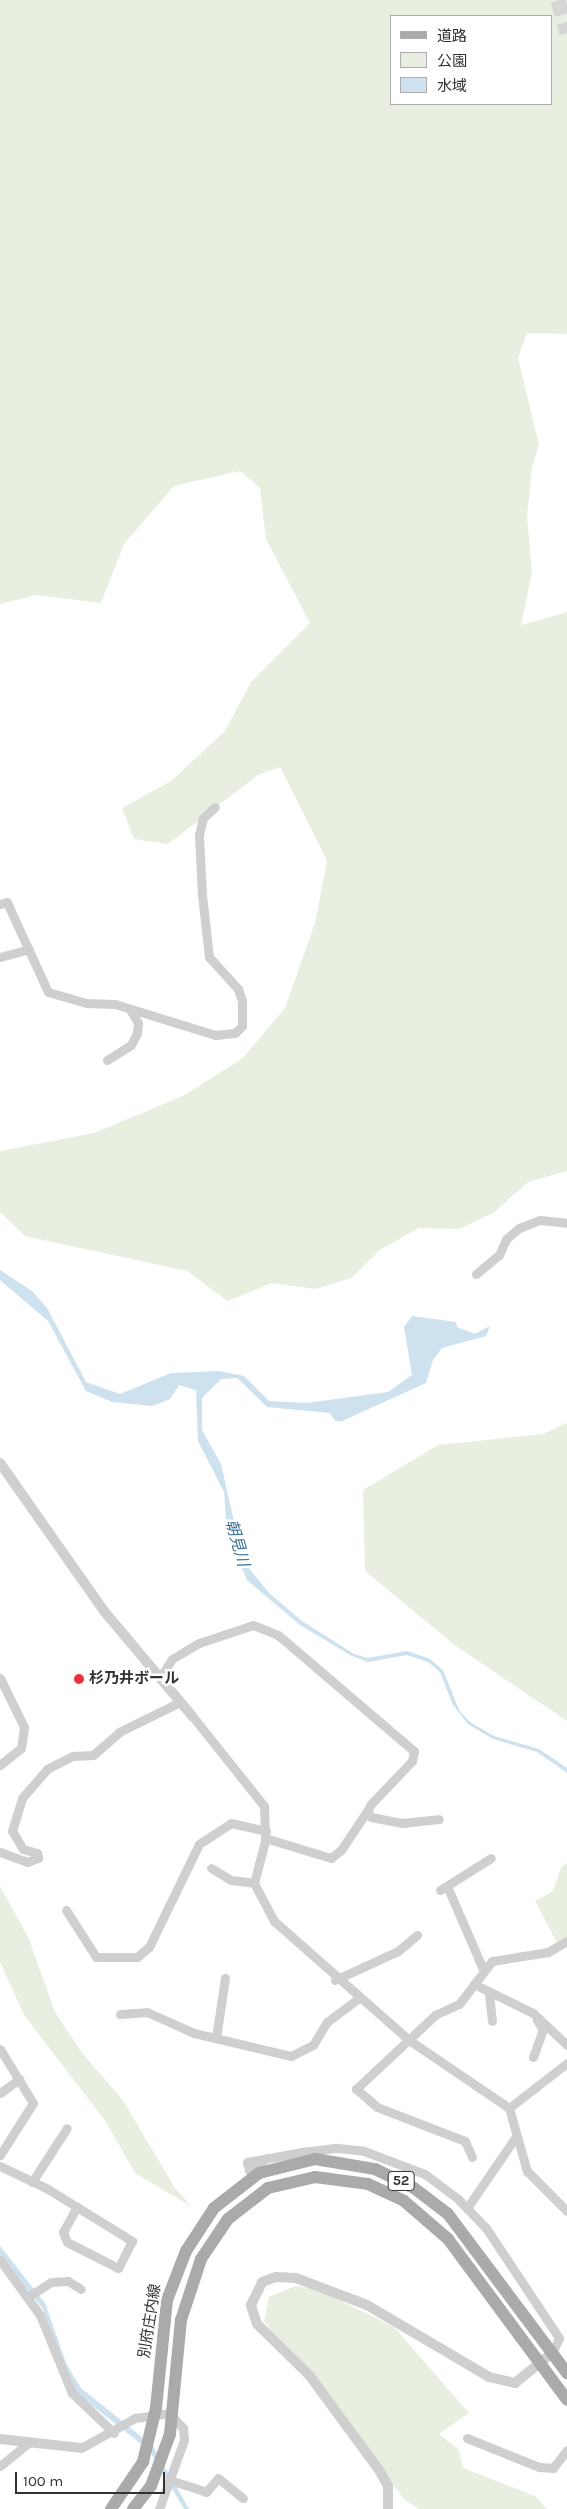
<!DOCTYPE html>
<html>
<head>
<meta charset="utf-8">
<style>
	body { margin:0 }
	#map { position:relative; width:567px; height:2509px; overflow:hidden; background:#fff; font-family:Karla,"Noto Sans JP",sans-serif }
	div>[style] { position:absolute }
	[style*='--x'] { left:calc(var(--x)*1px); top:calc(var(--y)*1px); width:calc(var(--w)*1px); rotate:calc(var(--a)*1deg) }
	.green>* { inset:0; background:#e8efe0 }
	.water>* { inset:0; background:#cde1ef }
	.motorway-tunnel>* { height:15px; margin-top:-7.5px; transform-origin:0; background:repeating-linear-gradient(90deg,#d6d6d6 0 15px,transparent 0 23px) }
	.minor>* { height:9px; margin:-4.5px; padding:0 4.5px; transform-origin:4.5px; border-radius:4.5px; background:#cfcfcf }
	.tertiary>* { height:10px; margin:-5px; padding:0 5px; transform-origin:5px; border-radius:5px; background:#cfcfcf }
	.primary>* { height:12px; margin:-6px; padding:0 6px; transform-origin:6px; border-radius:6px; background:#aaa }
	.primary-bridge>* { height:12px; margin:-6px; padding:0 6px; transform-origin:6px; border-radius:6px; background:#aaa }
	.dots>* { width:14px; height:14px; translate:-50% -50%; box-sizing:border-box; border:2px solid #fff; border-radius:50% }
	span { translate:-50% -50%; white-space:nowrap; text-align:center; line-height:1.15; -webkit-text-stroke:5px #fff; paint-order:stroke }
	.shield-label span { padding:1px 4px; background:#fff; border:1px solid; border-radius:4px; -webkit-text-stroke-width:0 }
	.shield-label { font-size:14px; color:#323232; font-weight:700 }
	.poi-label { font-size:15px; color:#323232; font-weight:700 }
	.left { translate:0 -50%; text-align:left }
	.street-label { font-size:15px; color:#323232 }
	.water-label { font-size:16px; color:#3b7299; font-style:italic }
	.legend { position:absolute; left:390px; top:15px; width:162px; height:90px; box-sizing:border-box; background:#fff; border:1px solid #adadad; margin:0; padding:6px 9px; list-style:none; font-size:15px; color:#323232 }
	.legend li { display:flex; align-items:center; gap:10px; height:25px }
	.legend b { width:25px; border:1px solid #adadad }
	.scale { position:absolute; left:15px; top:2472px; width:150px; height:22px; box-sizing:border-box; border:2px solid #323232; border-top:0; padding-left:6px; font-size:15px; line-height:18px; white-space:nowrap; color:#323232; -webkit-text-stroke:4px #fff; paint-order:stroke }
</style>
</head>
<body>
<div id="map">
	<div class="green">
		<div style="clip-path:polygon(evenodd,0 0,567px 0,567px 334px,527px 333px,518px 358px,539px 445px,532px 467px,527px 516px,532px 572px,521px 625px,567px 612px,567px 1171px,528px 1182px,493px 1213px,459px 1229px,419px 1228px,380px 1250px,351px 1278px,315px 1289px,272px 1283px,228px 1301px,187px 1271px,25px 1236px,0 1212px,0 1151px,94px 1133px,183px 1096px,243px 1058px,285px 1008px,315px 923px,327px 861px,280px 767px,258px 775px,168px 844px,134px 839px,122px 808px,171px 781px,225px 731px,251px 682px,310px 623px,266px 539px,260px 488px,240px 471px,174px 486px,124px 544px,101px 603px,36px 595px,0 604px,0 0,391px 16px,551px 16px,551px 104px,391px 104px,391px 16px)"></div>
		<div style="clip-path:polygon(567px 1423px,567px 1721px,456px 1646px,365px 1571px,363px 1490px,438px 1445px,543px 1434px)"></div>
		<div style="clip-path:polygon(567px 1863px,567px 1938px,557px 1943px,535px 1901px,553px 1891px,561px 1867px)"></div>
		<div style="clip-path:polygon(0 1886px,28px 1937px,55px 2012px,83px 2054px,122px 2099px,175px 2188px,192px 2207px,135px 2173px,106px 2122px,24px 2015px,0 1962px)"></div>
		<div style="clip-path:polygon(295px 2286px,316px 2289px,394px 2327px,469px 2413px,439px 2434px,459px 2450px,463px 2468px,535px 2496px,547px 2509px,419px 2509px,405px 2500px,264px 2321px,269px 2297px)"></div>
	</div>
	<div class="water">
		<div style="clip-path:polygon(0 1270px,32px 1291px,47px 1308px,86px 1382px,120px 1394px,171px 1373px,219px 1371px,244px 1376px,269px 1401px,307px 1403px,388px 1392px,412px 1375px,404px 1327px,412px 1316px,456px 1322px,457px 1327px,475px 1334px,490px 1326px,486px 1336px,442px 1348px,433px 1360px,426px 1383px,342px 1421px,335px 1421px,330px 1413px,267px 1407px,237px 1378px,221px 1379px,202px 1398px,202px 1430px,221px 1464px,243px 1561px,269px 1593px,302px 1621px,354px 1654px,368px 1658px,407px 1651px,430px 1659px,443px 1670px,459px 1710px,470px 1722px,494px 1736px,539px 1749px,567px 1768px,567px 1773px,537px 1752px,493px 1739px,468px 1724px,453px 1705px,440px 1672px,428px 1662px,407px 1655px,368px 1662px,352px 1656px,300px 1625px,247px 1580px,227px 1533px,224px 1492px,198px 1441px,196px 1390px,179px 1385px,170px 1399px,152px 1406px,112px 1402px,86px 1391px,48px 1321px,0 1280px)"></div>
		<div style="clip-path:polygon(0 2246px,45px 2303px,66px 2363px,81px 2388px,153px 2446px,189px 2509px,184px 2509px,149px 2450px,75px 2392px,43px 2309px,0 2255px)"></div>
	</div>
	<div class="motorway-tunnel">
		<div style="--x:558;--y:0;--w:34;--a:75"></div>
	</div>
	<div class="minor">
		<div style="--x:0;--y:904;--w:7;--a:-16"></div>
		<div style="--x:7;--y:902;--w:8;--a:67"></div>
		<div style="--x:10;--y:909;--w:91;--a:65.4"></div>
		<div style="--x:48;--y:992;--w:40;--a:16"></div>
		<div style="--x:86;--y:1003;--w:29;--a:2"></div>
		<div style="--x:115;--y:1004;--w:105;--a:17.2"></div>
		<div style="--x:215;--y:1035;--w:20;--a:-6"></div>
		<div style="--x:235;--y:1033;--w:10;--a:-45"></div>
		<div style="--x:242;--y:1026;--w:25;--a:-90"></div>
		<div style="--x:242;--y:1001;--w:13;--a:-108"></div>
		<div style="--x:238;--y:989;--w:43;--a:-132.2"></div>
		<div style="--x:209;--y:957;--w:62;--a:-96.4"></div>
		<div style="--x:202;--y:895;--w:60;--a:-92.9"></div>
		<div style="--x:199;--y:835;--w:17;--a:-77"></div>
		<div style="--x:203;--y:818;--w:16;--a:-43"></div>
		<div style="--x:0;--y:957;--w:30;--a:-15"></div>
		<div style="--x:107;--y:1060;--w:28;--a:-32"></div>
		<div style="--x:131;--y:1045;--w:13;--a:-63"></div>
		<div style="--x:137;--y:1033;--w:10;--a:-84"></div>
		<div style="--x:138;--y:1023;--w:16;--a:-120"></div>
		<div style="--x:476;--y:1274;--w:30;--a:-40"></div>
		<div style="--x:499;--y:1255;--w:17;--a:-66"></div>
		<div style="--x:506;--y:1239;--w:17;--a:-40"></div>
		<div style="--x:519;--y:1228;--w:22;--a:-21"></div>
		<div style="--x:540;--y:1220;--w:27;--a:6"></div>
		<div style="--x:0;--y:1678;--w:55;--a:63.9"></div>
		<div style="--x:24;--y:1727;--w:21;--a:98"></div>
		<div style="--x:21;--y:1748;--w:27;--a:141"></div>
		<div style="--x:160;--y:1678;--w:22;--a:-58"></div>
		<div style="--x:172;--y:1659;--w:31;--a:-31"></div>
		<div style="--x:199;--y:1643;--w:57;--a:-18.4"></div>
		<div style="--x:253;--y:1625;--w:27;--a:22"></div>
		<div style="--x:278;--y:1635;--w:179;--a:40.5"></div>
		<div style="--x:414;--y:1751;--w:10;--a:101"></div>
		<div style="--x:412;--y:1761;--w:59;--a:133.6"></div>
		<div style="--x:371;--y:1804;--w:8;--a:120"></div>
		<div style="--x:367;--y:1811;--w:7;--a:56"></div>
		<div style="--x:371;--y:1817;--w:32;--a:11"></div>
		<div style="--x:402;--y:1823;--w:37;--a:-6"></div>
		<div style="--x:193;--y:1717;--w:114;--a:51.4"></div>
		<div style="--x:264;--y:1806;--w:35;--a:88"></div>
		<div style="--x:265;--y:1841;--w:43;--a:104.7"></div>
		<div style="--x:254;--y:1883;--w:43;--a:62.2"></div>
		<div style="--x:274;--y:1921;--w:180;--a:41.4"></div>
		<div style="--x:409;--y:2040;--w:121;--a:34.2"></div>
		<div style="--x:509;--y:2108;--w:66;--a:74.1"></div>
		<div style="--x:527;--y:2171;--w:57;--a:45"></div>
		<div style="--x:265;--y:1838;--w:69;--a:16.9"></div>
		<div style="--x:331;--y:1858;--w:13;--a:-39"></div>
		<div style="--x:341;--y:1850;--w:47;--a:-56.3"></div>
		<div style="--x:0;--y:1852;--w:29;--a:20"></div>
		<div style="--x:27;--y:1862;--w:12;--a:-20"></div>
		<div style="--x:38;--y:1858;--w:5;--a:-101"></div>
		<div style="--x:37;--y:1853;--w:15;--a:-164"></div>
		<div style="--x:23;--y:1849;--w:21;--a:-121"></div>
		<div style="--x:12;--y:1831;--w:34;--a:-73"></div>
		<div style="--x:22;--y:1798;--w:38;--a:-49"></div>
		<div style="--x:47;--y:1769;--w:29;--a:-27"></div>
		<div style="--x:73;--y:1756;--w:20;--a:-3"></div>
		<div style="--x:93;--y:1755;--w:35;--a:-41"></div>
		<div style="--x:119;--y:1732;--w:68;--a:-26.2"></div>
		<div style="--x:211;--y:1868;--w:23;--a:31"></div>
		<div style="--x:231;--y:1880;--w:23;--a:7"></div>
		<div style="--x:447;--y:1886;--w:90;--a:66.6"></div>
		<div style="--x:440;--y:1890;--w:60;--a:-32.1"></div>
		<div style="--x:66;--y:1910;--w:56;--a:57.4"></div>
		<div style="--x:96;--y:1957;--w:41;--a:0"></div>
		<div style="--x:137;--y:1957;--w:16;--a:-40"></div>
		<div style="--x:149;--y:1947;--w:114;--a:-64.1"></div>
		<div style="--x:199;--y:1844;--w:38;--a:-33"></div>
		<div style="--x:231;--y:1823;--w:36;--a:13"></div>
		<div style="--x:335;--y:1980;--w:69;--a:-24.7"></div>
		<div style="--x:398;--y:1951;--w:25;--a:-40"></div>
		<div style="--x:474;--y:1984;--w:66;--a:26.2"></div>
		<div style="--x:533;--y:2013;--w:47;--a:43.3"></div>
		<div style="--x:489;--y:1993;--w:28;--a:84"></div>
		<div style="--x:120;--y:2014;--w:27;--a:-4"></div>
		<div style="--x:147;--y:2012;--w:51;--a:24.1"></div>
		<div style="--x:194;--y:2033;--w:100;--a:13.3"></div>
		<div style="--x:291;--y:2056;--w:25;--a:-27"></div>
		<div style="--x:313;--y:2045;--w:27;--a:-59"></div>
		<div style="--x:327;--y:2022;--w:39;--a:-37"></div>
		<div style="--x:216;--y:2038;--w:61;--a:-81.5"></div>
		<div style="--x:0;--y:2049;--w:63;--a:58.6"></div>
		<div style="--x:33;--y:2103;--w:62;--a:122.4"></div>
		<div style="--x:533;--y:2057;--w:29;--a:-70"></div>
		<div style="--x:543;--y:2030;--w:12;--a:-121"></div>
		<div style="--x:0;--y:2093;--w:24;--a:-36"></div>
		<div style="--x:509;--y:2108;--w:73;--a:-37.8"></div>
		<div style="--x:472;--y:2157;--w:17;--a:-114"></div>
		<div style="--x:465;--y:2141;--w:94;--a:-158.9"></div>
		<div style="--x:377;--y:2107;--w:28;--a:-139"></div>
		<div style="--x:356;--y:2089;--w:108;--a:-43.1"></div>
		<div style="--x:435;--y:2015;--w:26;--a:-25"></div>
		<div style="--x:459;--y:2004;--w:54;--a:-52.5"></div>
		<div style="--x:492;--y:1961;--w:57;--a:-9.1"></div>
		<div style="--x:548;--y:1952;--w:22;--a:-30"></div>
		<div style="--x:267;--y:2158;--w:22;--a:146"></div>
		<div style="--x:249;--y:2170;--w:8;--a:-104"></div>
		<div style="--x:247;--y:2162;--w:56;--a:-10.3"></div>
		<div style="--x:302;--y:2152;--w:35;--a:-7"></div>
		<div style="--x:337;--y:2148;--w:27;--a:6"></div>
		<div style="--x:364;--y:2151;--w:65;--a:20.7"></div>
		<div style="--x:425;--y:2174;--w:41;--a:37.1"></div>
		<div style="--x:458;--y:2199;--w:40;--a:46"></div>
		<div style="--x:486;--y:2228;--w:132;--a:56.4"></div>
		<div style="--x:559;--y:2338;--w:17;--a:115"></div>
		<div style="--x:0;--y:2166;--w:53;--a:25.6"></div>
		<div style="--x:48;--y:2189;--w:34;--a:32"></div>
		<div style="--x:77;--y:2207;--w:65;--a:31.7"></div>
		<div style="--x:132;--y:2241;--w:30;--a:117"></div>
		<div style="--x:118;--y:2268;--w:57;--a:-153"></div>
		<div style="--x:67;--y:2242;--w:11;--a:-112"></div>
		<div style="--x:63;--y:2232;--w:29;--a:-61"></div>
		<div style="--x:32;--y:2182;--w:64;--a:-57.1"></div>
		<div style="--x:467;--y:2208;--w:85;--a:-55.6"></div>
		<div style="--x:0;--y:2260;--w:68;--a:54"></div>
		<div style="--x:40;--y:2315;--w:84;--a:67.7"></div>
		<div style="--x:72;--y:2393;--w:58;--a:43.6"></div>
		<div style="--x:28;--y:2297;--w:27;--a:-33"></div>
		<div style="--x:51;--y:2282;--w:17;--a:-3"></div>
		<div style="--x:68;--y:2281;--w:15;--a:32"></div>
		<div style="--x:467;--y:2438;--w:78;--a:21.9"></div>
		<div style="--x:539;--y:2467;--w:14;--a:4"></div>
		<div style="--x:553;--y:2468;--w:23;--a:-52"></div>
		<div style="--x:81;--y:2448;--w:62;--a:-29.1"></div>
		<div style="--x:135;--y:2418;--w:34;--a:-8"></div>
		<div style="--x:169;--y:2413;--w:21;--a:47"></div>
		<div style="--x:183;--y:2428;--w:12;--a:85"></div>
		<div style="--x:184;--y:2440;--w:73;--a:109.9"></div>
		<div style="--x:0;--y:2466;--w:38;--a:-39"></div>
		<div style="--x:173;--y:2481;--w:35;--a:18"></div>
		<div style="--x:206;--y:2492;--w:18;--a:-49"></div>
		<div style="--x:218;--y:2478;--w:32;--a:39"></div>
	</div>
	<div class="tertiary">
		<div style="--x:0;--y:1463;--w:181;--a:54.9"></div>
		<div style="--x:104;--y:1611;--w:138;--a:50"></div>
		<div style="--x:0;--y:2439;--w:81;--a:6.3"></div>
		<div style="--x:388;--y:2509;--w:23;--a:-90"></div>
		<div style="--x:388;--y:2486;--w:18;--a:-119"></div>
		<div style="--x:379;--y:2470;--w:117;--a:-126.3"></div>
		<div style="--x:310;--y:2376;--w:74;--a:-135.5"></div>
		<div style="--x:257;--y:2324;--w:20;--a:-108"></div>
		<div style="--x:251;--y:2305;--w:25;--a:-64"></div>
		<div style="--x:262;--y:2282;--w:15;--a:-20"></div>
		<div style="--x:276;--y:2277;--w:20;--a:3"></div>
		<div style="--x:296;--y:2278;--w:76;--a:20.8"></div>
		<div style="--x:367;--y:2305;--w:142;--a:30.5"></div>
		<div style="--x:489;--y:2377;--w:27;--a:13"></div>
		<div style="--x:515;--y:2383;--w:48;--a:-39"></div>
	</div>
	<div class="primary">
		<div style="--x:186;--y:2251;--w:51;--a:-56.9"></div>
		<div style="--x:214;--y:2208;--w:57;--a:-37.9"></div>
		<div style="--x:259;--y:2173;--w:58;--a:-14"></div>
		<div style="--x:315;--y:2159;--w:61;--a:9.5"></div>
		<div style="--x:375;--y:2169;--w:43;--a:26"></div>
		<div style="--x:414;--y:2188;--w:43;--a:37.4"></div>
		<div style="--x:448;--y:2214;--w:199;--a:53.2"></div>
		<div style="--x:201;--y:2259;--w:48;--a:-56"></div>
		<div style="--x:228;--y:2219;--w:51;--a:-37.8"></div>
		<div style="--x:268;--y:2188;--w:48;--a:-13.2"></div>
		<div style="--x:315;--y:2177;--w:53;--a:7.5"></div>
		<div style="--x:368;--y:2184;--w:40;--a:25"></div>
		<div style="--x:404;--y:2201;--w:58;--a:40.8"></div>
		<div style="--x:448;--y:2239;--w:200;--a:53.5"></div>
		<div style="--x:111;--y:2509;--w:57;--a:-55.8"></div>
		<div style="--x:133;--y:2509;--w:29;--a:-52"></div>
	</div>
	<div class="primary-bridge">
		<div style="--x:143;--y:2462;--w:56;--a:-76.5"></div>
		<div style="--x:156;--y:2408;--w:109;--a:-84.2"></div>
		<div style="--x:167;--y:2300;--w:53;--a:-68.8"></div>
		<div style="--x:151;--y:2486;--w:55;--a:-69.9"></div>
		<div style="--x:170;--y:2434;--w:115;--a:-84.5"></div>
		<div style="--x:181;--y:2320;--w:64;--a:-71.8"></div>
	</div>
	<div class="dots">
		<div style="left:79px;top:1679px;background:#ed313a"></div>
	</div>
	<div class="shield-label">
		<span style="left:401px;top:2181px">52</span>
	</div>
	<div class="poi-label">
		<span class="left" style="left:89px;top:1679px">杉乃井ボール</span>
	</div>
	<div class="street-label">
		<span style="left:150px;top:2321px;rotate:-81deg">別府庄内線</span>
	</div>
	<div class="water-label">
		<span style="left:237px;top:1543px;rotate:74deg">朝見川</span>
	</div>
	<ul class="legend">
	<li><b style="height:6px;background:#aaa"></b>道路</li>
	<li><b style="height:14px;background:#e8efe0"></b>公園</li>
	<li><b style="height:14px;background:#cde1ef"></b>水域</li>
	</ul>
	<div class="scale">100 m</div>
</div>
</body>
</html>
